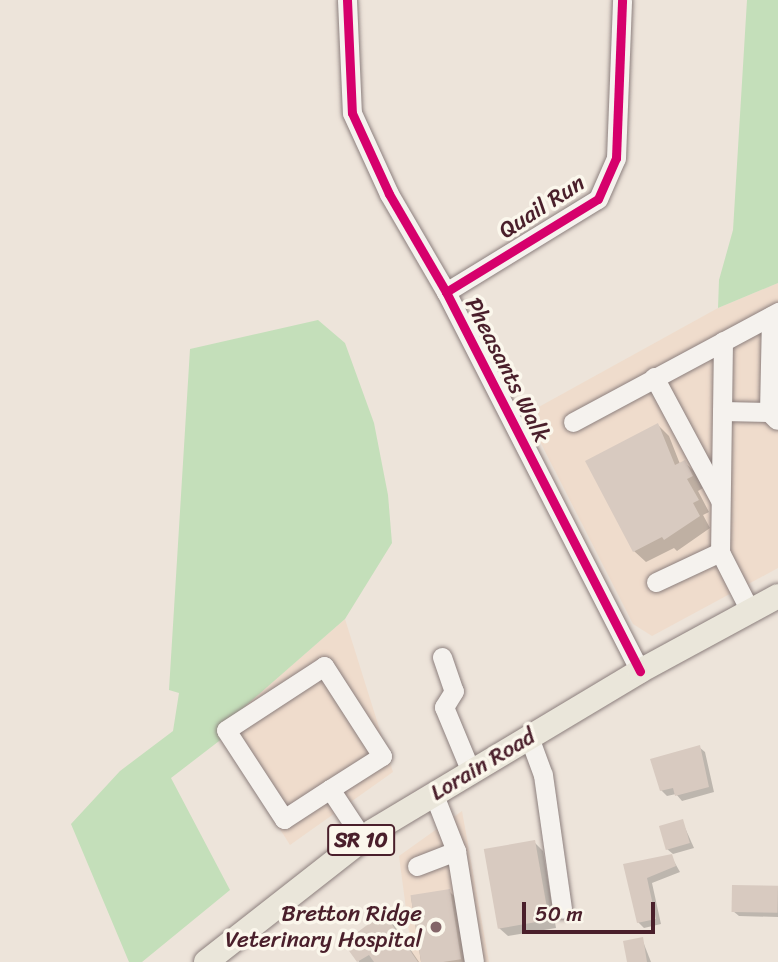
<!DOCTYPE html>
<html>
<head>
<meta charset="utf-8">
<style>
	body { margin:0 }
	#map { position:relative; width:778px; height:962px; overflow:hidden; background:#ede4da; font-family:Sriracha,sans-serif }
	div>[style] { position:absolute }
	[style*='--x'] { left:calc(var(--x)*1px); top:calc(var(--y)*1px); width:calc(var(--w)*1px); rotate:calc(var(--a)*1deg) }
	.built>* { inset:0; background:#efdccc }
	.green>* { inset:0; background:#c4dfba }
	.shadow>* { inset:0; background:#0003 }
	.building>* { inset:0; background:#d8cac0; transform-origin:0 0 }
	.roads { filter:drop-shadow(0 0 2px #8c7f7d) drop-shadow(0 0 2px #8c7f7d) }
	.minor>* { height:19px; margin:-9.5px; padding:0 9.5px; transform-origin:9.5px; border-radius:9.5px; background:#f5f2ee }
	.major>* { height:24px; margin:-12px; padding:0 12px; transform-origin:12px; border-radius:12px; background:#eae6da }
	.cycleway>* { height:9px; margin:-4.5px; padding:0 4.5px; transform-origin:4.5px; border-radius:4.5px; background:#d6006c }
	.dots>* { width:19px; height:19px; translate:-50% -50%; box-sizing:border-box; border:4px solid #fbf7ec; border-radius:50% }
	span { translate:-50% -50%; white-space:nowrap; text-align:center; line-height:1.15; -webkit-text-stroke:7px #fbf7ec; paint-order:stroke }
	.shield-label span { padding:2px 5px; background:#fbf7ec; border:2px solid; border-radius:5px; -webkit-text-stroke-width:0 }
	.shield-label { font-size:21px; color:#4a1f2b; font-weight:700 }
	.street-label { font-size:23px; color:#4a1f2b }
	.poi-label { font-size:23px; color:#4a1f2b }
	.right { translate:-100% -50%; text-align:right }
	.scale { position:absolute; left:522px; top:902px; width:133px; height:32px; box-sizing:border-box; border:4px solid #4a1f2b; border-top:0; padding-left:9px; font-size:21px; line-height:24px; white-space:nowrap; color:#4a1f2b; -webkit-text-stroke:5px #fbf7ec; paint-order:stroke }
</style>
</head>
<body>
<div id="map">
	<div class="built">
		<div style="clip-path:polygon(778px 283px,778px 568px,652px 636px,633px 624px,526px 414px,718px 308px)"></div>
		<div style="clip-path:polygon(345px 619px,393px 772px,290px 845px,217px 730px)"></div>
		<div style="clip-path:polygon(462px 811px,489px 962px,413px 962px,399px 856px)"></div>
	</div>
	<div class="green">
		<div style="clip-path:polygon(747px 0,778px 0,778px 283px,718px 308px,719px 280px,733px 230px)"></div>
		<div style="clip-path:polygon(318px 320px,345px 343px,374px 423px,388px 495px,392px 543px,345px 619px,218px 730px,223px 738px,171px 778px,230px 890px,142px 962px,129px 962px,71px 824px,120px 771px,173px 731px,179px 693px,169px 690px,190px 349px)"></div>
	</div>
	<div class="shadow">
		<div style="clip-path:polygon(658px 425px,669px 436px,680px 464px,684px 462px,696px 473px,703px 488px,698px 491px,709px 512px,703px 515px,710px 528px,677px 551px,674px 548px,646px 562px,634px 551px)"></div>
		<div style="clip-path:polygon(699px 747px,705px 752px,714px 792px,682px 801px,676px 794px,667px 796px,661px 790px)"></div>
		<div style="clip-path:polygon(682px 821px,694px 848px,673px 854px,667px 849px)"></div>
		<div style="clip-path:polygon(534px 842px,543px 851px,556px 928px,508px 936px,499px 928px)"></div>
		<div style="clip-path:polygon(671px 856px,680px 872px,652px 883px,661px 924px,644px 928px,638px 922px,625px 865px)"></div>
		<div style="clip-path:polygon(778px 887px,778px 917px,739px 916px,733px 911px)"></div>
		<div style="clip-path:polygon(449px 891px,458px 900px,468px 962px,421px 962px,411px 897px)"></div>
		<div style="clip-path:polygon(384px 916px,393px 924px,419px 962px,359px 962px,349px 948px)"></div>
		<div style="clip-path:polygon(642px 939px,651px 962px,629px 962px)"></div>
	</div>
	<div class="building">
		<div style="clip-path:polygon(658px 423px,675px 465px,685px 460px,693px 476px,687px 479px,699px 500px,693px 503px,700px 516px,664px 540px,662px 537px,633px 552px,585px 461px)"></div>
		<div style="clip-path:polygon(700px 745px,709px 787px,675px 796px,673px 788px,660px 791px,650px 759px)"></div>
		<div style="left:683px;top:819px;width:25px;height:25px;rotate:74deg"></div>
		<div style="left:535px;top:840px;width:81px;height:52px;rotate:80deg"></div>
		<div style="clip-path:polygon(672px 854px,676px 866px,647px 878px,656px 919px,637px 923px,623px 864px)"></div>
		<div style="left:732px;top:885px;width:46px;height:27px;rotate:1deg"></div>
		<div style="left:450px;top:889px;width:71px;height:40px;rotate:81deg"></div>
		<div style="clip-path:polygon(384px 913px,418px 962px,374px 962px,369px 955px,357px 962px,347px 948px,356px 942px,352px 936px)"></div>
		<div style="clip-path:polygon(643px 937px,647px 962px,627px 962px,623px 941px)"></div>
	</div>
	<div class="roads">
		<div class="minor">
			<div style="--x:347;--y:0;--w:113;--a:87.5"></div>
			<div style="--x:352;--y:113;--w:89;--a:65.4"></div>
			<div style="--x:389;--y:194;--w:113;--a:59.8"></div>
			<div style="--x:446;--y:292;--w:426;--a:62.9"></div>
			<div style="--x:446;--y:292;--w:178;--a:-31.5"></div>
			<div style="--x:598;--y:199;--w:45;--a:-66.3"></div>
			<div style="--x:616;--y:158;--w:158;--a:-87.8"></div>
			<div style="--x:723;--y:341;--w:211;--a:90.8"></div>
			<div style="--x:720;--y:552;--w:66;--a:63"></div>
			<div style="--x:654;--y:377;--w:140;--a:61.8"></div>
			<div style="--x:722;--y:411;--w:47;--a:1.2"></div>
			<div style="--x:769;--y:412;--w:11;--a:45"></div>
			<div style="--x:769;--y:412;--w:96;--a:-88.8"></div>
			<div style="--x:573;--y:422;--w:233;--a:-28.2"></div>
			<div style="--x:656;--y:582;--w:71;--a:-25.1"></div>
			<div style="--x:442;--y:657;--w:36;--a:71"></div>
			<div style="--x:454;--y:691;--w:19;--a:122"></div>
			<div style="--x:444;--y:707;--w:70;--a:67.4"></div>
			<div style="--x:529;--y:737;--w:40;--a:69.8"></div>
			<div style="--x:543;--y:775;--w:135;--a:81.9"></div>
			<div style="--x:330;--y:789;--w:55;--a:146.9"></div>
			<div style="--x:284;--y:819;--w:106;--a:-123.1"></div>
			<div style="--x:226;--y:730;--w:117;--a:-33.1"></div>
			<div style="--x:324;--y:666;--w:107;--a:57.2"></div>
			<div style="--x:382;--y:756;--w:62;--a:147.6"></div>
			<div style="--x:330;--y:789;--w:60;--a:56.6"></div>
			<div style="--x:456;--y:851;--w:112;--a:80.8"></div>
			<div style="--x:417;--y:866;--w:42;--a:-21"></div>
			<div style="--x:456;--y:851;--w:60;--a:-111.4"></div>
		</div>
		<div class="major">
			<div style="--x:206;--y:962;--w:212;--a:-38.1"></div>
			<div style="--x:373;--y:831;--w:311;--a:-30.9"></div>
			<div style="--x:640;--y:671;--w:157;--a:-28.5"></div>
		</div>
	</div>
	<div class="cycleway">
		<div style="--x:347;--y:0;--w:113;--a:87.5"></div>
		<div style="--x:352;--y:113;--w:89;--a:65.4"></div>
		<div style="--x:389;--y:194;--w:113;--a:59.8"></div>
		<div style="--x:446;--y:292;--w:426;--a:62.9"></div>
		<div style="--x:446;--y:292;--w:178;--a:-31.5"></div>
		<div style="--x:598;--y:199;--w:45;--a:-66.3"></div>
		<div style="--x:616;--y:158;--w:158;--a:-87.8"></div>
	</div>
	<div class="dots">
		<div style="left:436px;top:927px;background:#836468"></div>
	</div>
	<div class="shield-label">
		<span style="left:361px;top:840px">SR 10</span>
	</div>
	<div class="street-label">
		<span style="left:542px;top:207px;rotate:-33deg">Quail Run</span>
		<span style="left:507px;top:370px;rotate:63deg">Pheasants Walk</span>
		<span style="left:483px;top:765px;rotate:-31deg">Lorain Road</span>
	</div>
	<div class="poi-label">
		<span class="right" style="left:422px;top:927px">Bretton Ridge<br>Veterinary Hospital</span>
	</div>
	<div class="scale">50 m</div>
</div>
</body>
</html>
